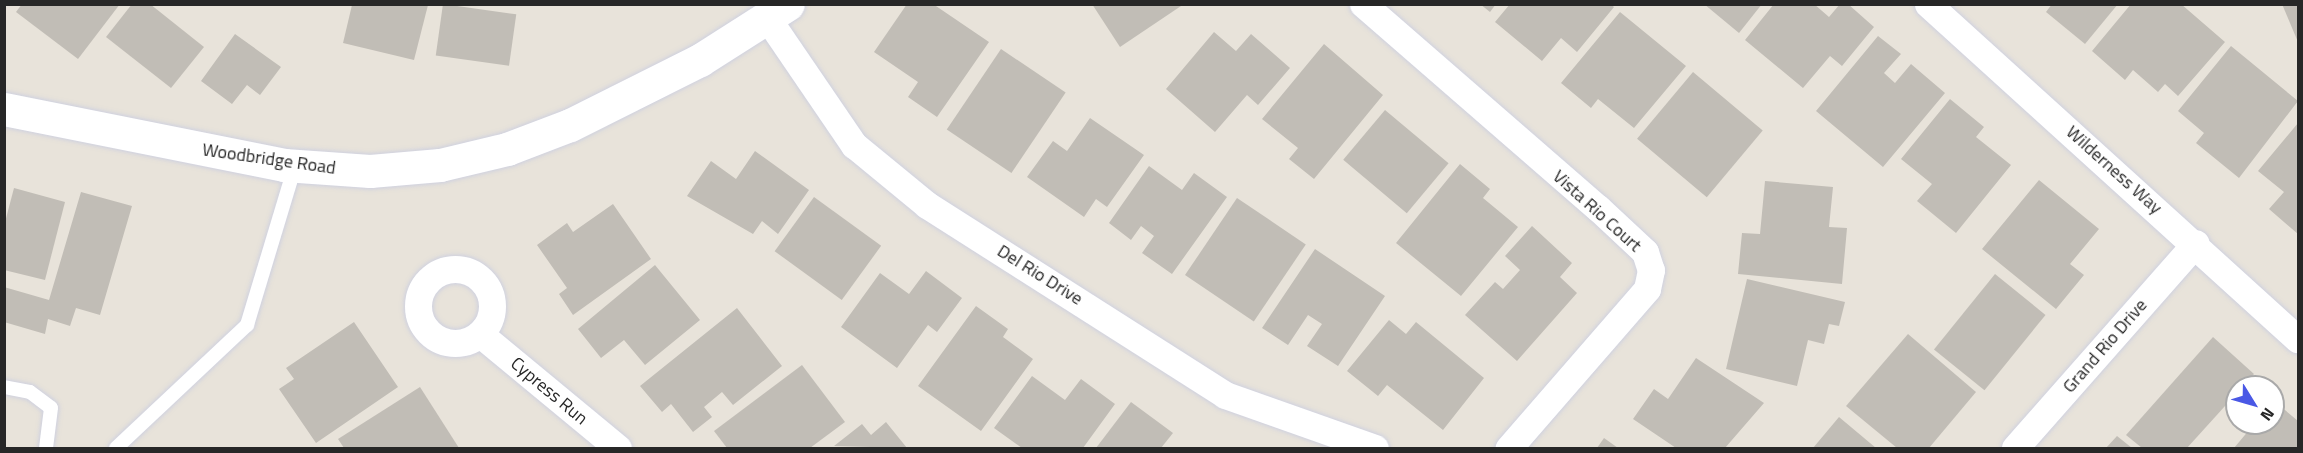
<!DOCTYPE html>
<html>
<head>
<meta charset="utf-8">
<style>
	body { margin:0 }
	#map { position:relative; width:2303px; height:453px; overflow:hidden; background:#e8e3da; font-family:"Titillium Web",sans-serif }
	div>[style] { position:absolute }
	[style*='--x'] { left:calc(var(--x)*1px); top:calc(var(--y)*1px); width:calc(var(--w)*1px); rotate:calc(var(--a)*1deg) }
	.building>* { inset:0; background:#c1bdb6; transform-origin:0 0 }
	.roads { filter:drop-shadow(0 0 2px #cfd1df) drop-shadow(0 0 2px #cfd1df) }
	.lane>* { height:14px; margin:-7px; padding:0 7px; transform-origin:7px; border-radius:7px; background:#fff }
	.street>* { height:27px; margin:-13.5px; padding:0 13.5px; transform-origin:13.5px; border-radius:13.5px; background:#fff }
	.street>.ring { margin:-13.5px; padding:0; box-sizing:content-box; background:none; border:27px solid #fff; border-radius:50% }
	.secondary>* { height:33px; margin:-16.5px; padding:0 16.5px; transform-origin:16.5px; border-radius:16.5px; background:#fff }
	span { translate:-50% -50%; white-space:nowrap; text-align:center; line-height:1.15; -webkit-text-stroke:6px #fff; paint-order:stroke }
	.street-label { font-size:18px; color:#272727 }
	.frame { position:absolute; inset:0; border:6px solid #272727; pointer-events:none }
	.north { position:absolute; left:2225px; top:375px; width:60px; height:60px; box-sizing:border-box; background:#fff; border:2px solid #a9a9a9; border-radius:50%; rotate:127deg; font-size:16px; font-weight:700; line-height:24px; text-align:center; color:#272727 }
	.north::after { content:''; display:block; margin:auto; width:21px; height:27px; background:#4a58e5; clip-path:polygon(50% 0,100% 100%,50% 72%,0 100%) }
</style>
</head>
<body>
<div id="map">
	<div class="building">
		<div style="clip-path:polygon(22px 4px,120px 4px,78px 59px,16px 12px)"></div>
		<div style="clip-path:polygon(132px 4px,150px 4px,204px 47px,171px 88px,106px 37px)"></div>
		<div style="left:443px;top:4px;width:74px;height:52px;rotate:8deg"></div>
		<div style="clip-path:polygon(907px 4px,933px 4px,989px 42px,937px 117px,908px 97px,918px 82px,874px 52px)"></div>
		<div style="clip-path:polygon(1092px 4px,1184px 4px,1120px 47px)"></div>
		<div style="clip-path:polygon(1480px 4px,1496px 4px,1490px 12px)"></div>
		<div style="clip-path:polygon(1510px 4px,1611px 4px,1614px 7px,1577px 52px,1561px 38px,1542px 61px,1495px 22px)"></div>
		<div style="clip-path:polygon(1704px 4px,1762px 4px,1739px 33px)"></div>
		<div style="clip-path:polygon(1774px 4px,1814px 4px,1829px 17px,1840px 4px,1848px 4px,1874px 27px,1842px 66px,1830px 56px,1803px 88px,1745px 40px)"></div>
		<div style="clip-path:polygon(2052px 4px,2118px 4px,2085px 44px,2046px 12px)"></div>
		<div style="clip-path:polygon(2131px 4px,2181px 4px,2225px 42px,2178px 96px,2165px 84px,2158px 92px,2133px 70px,2125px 80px,2092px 51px)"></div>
		<div style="clip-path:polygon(2282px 4px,2298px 4px,2298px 42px)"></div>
		<div style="clip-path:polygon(352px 5px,428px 5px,414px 60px,343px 43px)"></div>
		<div style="clip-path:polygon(1620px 12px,1686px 66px,1634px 128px,1598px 99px,1591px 108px,1561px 83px)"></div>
		<div style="clip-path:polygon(1214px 32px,1236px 51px,1251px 34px,1290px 68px,1258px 105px,1247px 95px,1215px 132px,1166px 89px)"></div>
		<div style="clip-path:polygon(235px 34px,281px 67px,260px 95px,247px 85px,232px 104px,201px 81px)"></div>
		<div style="clip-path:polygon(1878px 36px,1901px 54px,1884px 73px,1895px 83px,1911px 64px,1945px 93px,1883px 167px,1816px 111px)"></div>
		<div style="clip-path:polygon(1324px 44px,1383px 95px,1314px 179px,1289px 159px,1298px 148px,1262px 119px)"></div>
		<div style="clip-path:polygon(2231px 46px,2298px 101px,2239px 178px,2196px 143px,2204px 133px,2178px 111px)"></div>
		<div style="left:1001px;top:49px;width:78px;height:97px;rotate:34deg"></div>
		<div style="left:1693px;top:72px;width:91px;height:87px;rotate:40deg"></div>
		<div style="clip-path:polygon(1950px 99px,1984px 127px,1976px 137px,2011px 165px,1956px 233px,1917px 201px,1932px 184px,1901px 159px)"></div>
		<div style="left:1385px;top:110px;width:83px;height:65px;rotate:40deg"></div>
		<div style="clip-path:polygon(1090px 118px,1144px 155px,1107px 207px,1096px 199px,1084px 217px,1027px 177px,1053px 141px,1067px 151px)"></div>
		<div style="clip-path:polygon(2298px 123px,2298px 234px,2269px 209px,2284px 192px,2258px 171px)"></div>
		<div style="clip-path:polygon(755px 151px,809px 190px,778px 234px,762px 221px,753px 234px,687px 196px,711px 161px,736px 179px)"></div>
		<div style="clip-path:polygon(1460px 164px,1490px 189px,1483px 198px,1518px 227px,1461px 296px,1396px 243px)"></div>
		<div style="clip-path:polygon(1149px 166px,1182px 190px,1194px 173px,1227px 197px,1172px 274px,1142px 253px,1154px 236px,1141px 226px,1131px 240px,1109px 223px)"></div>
		<div style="clip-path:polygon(2039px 180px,2099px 229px,2070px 264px,2084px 275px,2056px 309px,1982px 249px)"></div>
		<div style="clip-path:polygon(1765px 181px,1833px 187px,1829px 227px,1847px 228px,1842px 284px,1738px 274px,1742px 233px,1760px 234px)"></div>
		<div style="clip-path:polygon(14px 188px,65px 202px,45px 280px,4px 270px,4px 226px)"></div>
		<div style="clip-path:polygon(81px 192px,132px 206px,100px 315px,76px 308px,70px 326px,48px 319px,45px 334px,4px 322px,4px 287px,49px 300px)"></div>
		<div style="left:814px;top:197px;width:83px;height:67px;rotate:36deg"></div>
		<div style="left:1237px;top:198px;width:83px;height:93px;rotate:34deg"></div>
		<div style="clip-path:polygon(613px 204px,651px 259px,573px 315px,559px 294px,567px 288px,537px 245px,567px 223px,573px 232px)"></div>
		<div style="clip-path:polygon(1532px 226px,1572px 263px,1560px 277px,1577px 293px,1517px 361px,1465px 315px,1495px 282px,1503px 289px,1520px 270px,1505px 256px)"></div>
		<div style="clip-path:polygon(1315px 249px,1385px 296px,1338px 366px,1307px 346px,1322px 324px,1308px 315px,1288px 345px,1262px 328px)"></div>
		<div style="clip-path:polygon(655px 265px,700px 320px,645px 365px,624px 340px,601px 358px,578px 329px)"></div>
		<div style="clip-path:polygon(926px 271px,962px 298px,937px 332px,928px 325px,897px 368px,841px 327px,880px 273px,909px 294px)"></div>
		<div style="left:1995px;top:274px;width:65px;height:97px;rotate:39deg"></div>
		<div style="clip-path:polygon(1747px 279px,1845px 302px,1839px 326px,1829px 324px,1824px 344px,1808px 340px,1797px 386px,1726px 369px)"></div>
		<div style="clip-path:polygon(976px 306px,1008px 329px,1003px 337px,1033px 359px,981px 431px,918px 386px)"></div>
		<div style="clip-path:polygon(737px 308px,782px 366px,733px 405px,722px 392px,704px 407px,712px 417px,693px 432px,671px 404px,662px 412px,640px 386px)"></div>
		<div style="clip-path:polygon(1389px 320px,1406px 334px,1416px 322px,1484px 378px,1443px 430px,1387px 385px,1378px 396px,1347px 371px)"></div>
		<div style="clip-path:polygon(354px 322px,398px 387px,316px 443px,279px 389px,294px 379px,286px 368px)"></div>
		<div style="clip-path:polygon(1908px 334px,1976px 392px,1929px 448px,1897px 448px,1846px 406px)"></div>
		<div style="clip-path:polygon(2213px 337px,2254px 374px,2187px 448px,2142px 448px,2126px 435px)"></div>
		<div style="clip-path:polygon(1696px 358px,1764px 403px,1725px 448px,1676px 448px,1633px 419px,1654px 389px,1668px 399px)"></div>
		<div style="clip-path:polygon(802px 365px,845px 422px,810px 448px,727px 448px,714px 431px)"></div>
		<div style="clip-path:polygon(1032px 376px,1065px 400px,1081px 379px,1115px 404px,1083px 448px,1022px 448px,994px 428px)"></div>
		<div style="clip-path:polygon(420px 387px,459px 448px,344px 448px,338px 439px)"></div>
		<div style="clip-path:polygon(2273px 400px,2298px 421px,2298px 448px,2234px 448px,2255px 423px,2273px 423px)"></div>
		<div style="clip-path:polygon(1131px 402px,1173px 433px,1161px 448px,1096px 448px)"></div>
		<div style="clip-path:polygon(1839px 417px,1876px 448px,1813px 448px)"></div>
		<div style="clip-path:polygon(886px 422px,907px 448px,834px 446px,862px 424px,871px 435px)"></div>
		<div style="clip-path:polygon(2117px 436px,2132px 448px,2106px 448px)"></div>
		<div style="clip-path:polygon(1604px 438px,1618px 448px,1597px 448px)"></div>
	</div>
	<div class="roads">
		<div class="lane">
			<div style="--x:4;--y:387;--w:26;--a:11"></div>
			<div style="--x:30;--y:392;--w:26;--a:37"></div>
			<div style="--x:51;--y:408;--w:40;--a:97.1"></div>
			<div style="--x:116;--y:448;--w:180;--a:-43.2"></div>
			<div style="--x:247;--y:325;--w:166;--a:-73.2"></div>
		</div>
		<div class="street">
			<div style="--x:1363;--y:4;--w:311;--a:41"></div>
			<div style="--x:1598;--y:208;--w:64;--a:43.1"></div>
			<div style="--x:1645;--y:252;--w:19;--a:72"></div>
			<div style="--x:1651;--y:270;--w:19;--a:102"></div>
			<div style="--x:1647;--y:289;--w:211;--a:131"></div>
			<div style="--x:1928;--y:4;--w:499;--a:42.2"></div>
			<div style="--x:768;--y:19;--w:153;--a:55.7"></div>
			<div style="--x:854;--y:145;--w:94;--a:39.4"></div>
			<div style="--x:927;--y:205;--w:353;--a:32.5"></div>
			<div style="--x:1225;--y:395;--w:159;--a:19.5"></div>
			<div class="ring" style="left:418px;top:269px;width:47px;height:47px"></div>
			<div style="--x:480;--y:334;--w:179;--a:39.6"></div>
			<div style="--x:2015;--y:448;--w:273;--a:-48.6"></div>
		</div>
		<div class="secondary">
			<div style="--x:4;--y:109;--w:286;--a:11.3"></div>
			<div style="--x:284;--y:165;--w:86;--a:4"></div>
			<div style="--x:370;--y:171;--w:70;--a:-4.9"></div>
			<div style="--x:440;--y:165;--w:69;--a:-13.4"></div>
			<div style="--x:507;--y:149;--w:67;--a:-20.9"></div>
			<div style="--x:570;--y:125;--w:145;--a:-26.6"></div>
			<div style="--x:700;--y:60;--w:104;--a:-32.5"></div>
		</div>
	</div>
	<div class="street-label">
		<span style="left:269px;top:159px;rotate:8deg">Woodbridge Road</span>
		<span style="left:2114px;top:170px;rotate:42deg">Wilderness Way</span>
		<span style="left:1597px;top:211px;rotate:42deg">Vista Rio Court</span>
		<span style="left:1040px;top:275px;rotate:32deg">Del Rio Drive</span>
		<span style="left:2105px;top:346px;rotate:-49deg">Grand Rio Drive</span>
		<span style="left:549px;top:391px;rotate:40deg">Cypress Run</span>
	</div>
	<div class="frame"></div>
	<div class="north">N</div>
</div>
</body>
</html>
